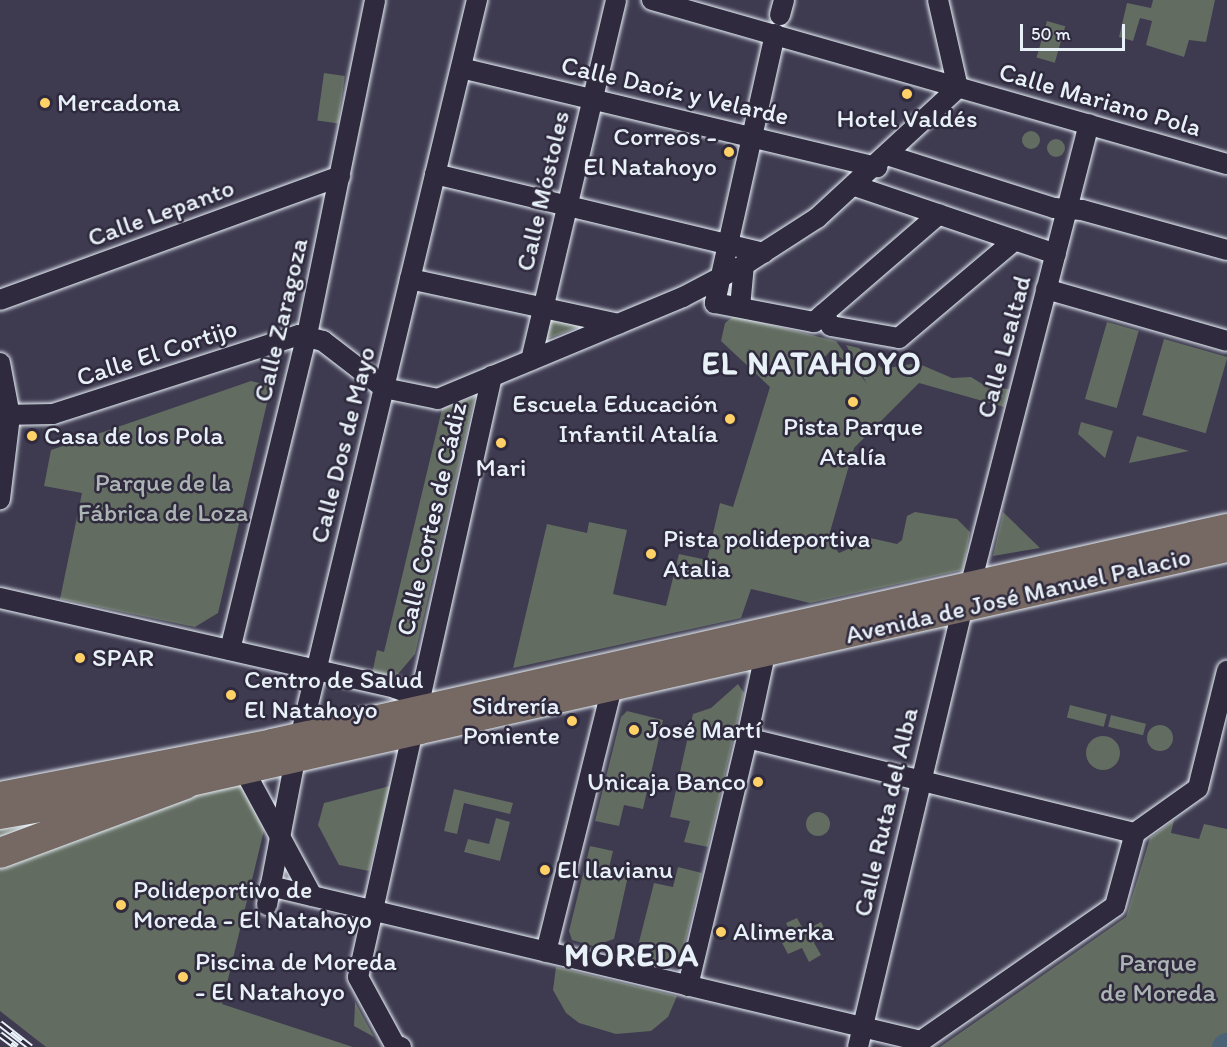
<!DOCTYPE html>
<html>
<head>
<meta charset="utf-8">
<style>
	body { margin:0 }
	#map { position:relative; width:1227px; height:1047px; overflow:hidden; background:#3e3a50; font-family:Itim,sans-serif }
	div>[style] { position:absolute }
	[style*='--x'] { left:calc(var(--x)*1px); top:calc(var(--y)*1px); width:calc(var(--w)*1px); rotate:calc(var(--a)*1deg) }
	.green>* { inset:0; background:#626c60; transform-origin:0 0 }
	.round { border-radius:50% }
	.river>* { height:26px; margin:-13px; padding:0 13px; transform-origin:13px; border-radius:13px; background:#4c6377 }
	.roads { filter:drop-shadow(0 0 2px #e8f1f8) drop-shadow(0 0 2px #e8f1f8) }
	.minor>* { height:20px; margin:-10px; padding:0 10px; transform-origin:10px; border-radius:10px; background:#2f2a3d }
	.major>* { height:26px; margin:-13px; padding:0 13px; transform-origin:13px; border-radius:13px; background:#766964 }
	.highway>* { height:30px; margin:-15px; padding:0 15px; transform-origin:15px; border-radius:15px; background:#766964 }
	.rail>* { height:7px; margin-top:-3.5px; transform-origin:0; background:repeating-linear-gradient(90deg,#2f2a3d 0 14px,#e8f1f8 0 28px); box-sizing:border-box; border-block:2px solid #e8f1f8 }
	.dots>* { width:16px; height:16px; translate:-50% -50%; box-sizing:border-box; border:3px solid #2f2a3d; border-radius:50% }
	span { translate:-50% -50%; white-space:nowrap; text-align:center; line-height:1.15; -webkit-text-stroke:5px #2f2a3d; paint-order:stroke }
	.street-label { font-size:26px; color:#e8f1f8 }
	.poi-label { font-size:26px; color:#e8f1f8 }
	.left { translate:0 -50%; text-align:left }
	.right { translate:-100% -50%; text-align:right }
	.park-label { font-size:26px; color:#acb5b4 }
	.district-label { font-size:32px; color:#e8f1f8; font-weight:700; letter-spacing:1.5px }
	.scale { position:absolute; left:1020px; top:24px; width:105px; height:27px; box-sizing:border-box; border:3px solid #e8f1f8; border-top:0; padding-left:8px; font-size:18px; line-height:21px; white-space:nowrap; color:#e8f1f8; -webkit-text-stroke:4px #2f2a3d; paint-order:stroke }
</style>
</head>
<body>
<div id="map">
	<div class="green">
		<div style="clip-path:polygon(1153px 0,1215px 0,1206px 42px,1189px 40px,1184px 57px,1146px 45px,1152px 21px,1140px 18px,1133px 41px,1119px 37px,1127px 3px,1151px 8px)"></div>
		<div style="left:1047px;top:21px;width:19px;height:38px;rotate:16deg"></div>
		<div style="left:324px;top:73px;width:21px;height:48px;rotate:8deg"></div>
		<div class="round" style="left:1022px;top:131px;width:18px;height:18px"></div>
		<div class="round" style="left:1047px;top:139px;width:18px;height:18px"></div>
		<div style="clip-path:polygon(evenodd,734px 316px,836px 341px,867px 384px,846px 345px,859px 348px,883px 369px,917px 363px,952px 378px,971px 377px,987px 387px,1009px 389px,1004px 407px,919px 383px,854px 448px,828px 539px,839px 553px,855px 546px,857px 535px,897px 544px,902px 540px,907px 516px,915px 512px,957px 519px,970px 532px,963px 570px,810px 603px,751px 589px,741px 618px,513px 668px,547px 524px,587px 533px,589px 522px,627px 530px,613px 594px,666px 606px,679px 554px,707px 560px,720px 503px,733px 507px,770px 387px,721px 341px,725px 323px,734px 316px,831px 350px,846px 362px,832px 377px,818px 365px,831px 350px)"></div>
		<div style="clip-path:polygon(547px 318px,582px 326px,541px 341px)"></div>
		<div style="left:1107px;top:322px;width:33px;height:80px;rotate:16deg"></div>
		<div style="left:1164px;top:339px;width:66px;height:79px;rotate:16deg"></div>
		<div style="clip-path:polygon(251px 381px,271px 386px,218px 613px,195px 627px,60px 599px,82px 493px,44px 486px,51px 450px)"></div>
		<div style="clip-path:polygon(475px 396px,415px 654px,398px 674px,372px 674px,377px 650px,384px 652px,442px 409px)"></div>
		<div style="clip-path:polygon(1081px 422px,1113px 431px,1105px 458px,1078px 434px)"></div>
		<div style="clip-path:polygon(1137px 436px,1189px 451px,1129px 463px)"></div>
		<div style="clip-path:polygon(1003px 512px,1040px 548px,993px 556px)"></div>
		<div style="clip-path:polygon(738px 684px,744px 693px,708px 847px,684px 842px,690px 821px,670px 817px,693px 714px,711px 708px)"></div>
		<div style="left:1070px;top:705px;width:38px;height:13px;rotate:14deg"></div>
		<div style="clip-path:polygon(627px 711px,663px 720px,643px 809px,624px 805px,619px 826px,595px 821px,621px 717px)"></div>
		<div style="left:1111px;top:715px;width:36px;height:12px;rotate:14deg"></div>
		<div class="round" style="left:1147px;top:725px;width:26px;height:26px"></div>
		<div class="round" style="left:1086px;top:736px;width:34px;height:34px"></div>
		<div style="clip-path:polygon(239px 782px,265px 826px,222px 1004px,353px 1047px,46px 1047px,0 1011px,0 819px)"></div>
		<div style="clip-path:polygon(390px 786px,369px 871px,339px 865px,318px 825px,324px 803px)"></div>
		<div style="clip-path:polygon(454px 789px,513px 803px,510px 814px,464px 803px,457px 834px,444px 831px)"></div>
		<div class="round" style="left:806px;top:812px;width:24px;height:24px"></div>
		<div style="clip-path:polygon(496px 818px,510px 822px,500px 861px,464px 852px,468px 839px,489px 844px)"></div>
		<div style="clip-path:polygon(1174px 820px,1171px 833px,1199px 839px,1204px 824px,1227px 829px,1227px 1047px,940px 1047px,1126px 917px,1150px 838px)"></div>
		<div style="clip-path:polygon(590px 846px,613px 851px,608px 872px,628px 876px,614px 939px,593px 946px,572px 940px,569px 931px)"></div>
		<div style="clip-path:polygon(678px 867px,702px 873px,681px 959px,673px 965px,652px 960px,638px 946px,654px 883px,673px 887px)"></div>
		<div style="clip-path:polygon(797px 918px,804px 931px,821px 922px,827px 933px,813px 941px,821px 955px,809px 962px,802px 948px,788px 954px,782px 943px,793px 937px,786px 923px)"></div>
		<div style="clip-path:polygon(556px 967px,677px 996px,668px 1017px,651px 1031px,616px 1034px,579px 1023px,566px 1013px,553px 990px)"></div>
		<div style="clip-path:polygon(355px 1002px,374px 1037px,354px 1026px)"></div>
	</div>
	<div class="river">
		<div style="--x:1225;--y:1047;--w:2;--a:-27"></div>
	</div>
	<div class="roads">
		<div class="minor">
			<div style="--x:652;--y:0;--w:598;--a:15.92"></div>
			<div style="--x:938;--y:0;--w:90;--a:77.2"></div>
			<div style="--x:780;--y:15;--w:16;--a:-75"></div>
			<div style="--x:775;--y:34;--w:276;--a:102.6"></div>
			<div style="--x:715;--y:303;--w:101;--a:10.9"></div>
			<div style="--x:814;--y:322;--w:165;--a:-40.8"></div>
			<div style="--x:461;--y:68;--w:428;--a:13.4"></div>
			<div style="--x:890;--y:156;--w:172;--a:17.6"></div>
			<div style="--x:1054;--y:208;--w:28;--a:4"></div>
			<div style="--x:1082;--y:210;--w:150;--a:15.4"></div>
			<div style="--x:435;--y:174;--w:338;--a:13.5"></div>
			<div style="--x:855;--y:186;--w:212;--a:18.7"></div>
			<div style="--x:410;--y:279;--w:213;--a:12.2"></div>
			<div style="--x:1046;--y:289;--w:188;--a:16"></div>
			<div style="--x:0;--y:300;--w:362;--a:-20"></div>
			<div style="--x:740;--y:307;--w:42;--a:-84.6"></div>
			<div style="--x:823;--y:314;--w:14;--a:56"></div>
			<div style="--x:831;--y:326;--w:69;--a:10"></div>
			<div style="--x:899;--y:338;--w:152;--a:-40.2"></div>
			<div style="--x:531;--y:360;--w:370;--a:-76.7"></div>
			<div style="--x:0;--y:363;--w:54;--a:79.3"></div>
			<div style="--x:10;--y:416;--w:84;--a:96.9"></div>
			<div style="--x:0;--y:415;--w:53;--a:-1.1"></div>
			<div style="--x:53;--y:414;--w:258;--a:-17.8"></div>
			<div style="--x:299;--y:335;--w:25;--a:14"></div>
			<div style="--x:323;--y:341;--w:77;--a:37.6"></div>
			<div style="--x:384;--y:388;--w:55;--a:11.5"></div>
			<div style="--x:438;--y:399;--w:265;--a:-22.6"></div>
			<div style="--x:683;--y:297;--w:69;--a:-27.7"></div>
			<div style="--x:744;--y:265;--w:87;--a:-32.8"></div>
			<div style="--x:817;--y:218;--w:192;--a:-42.7"></div>
			<div style="--x:968;--y:595;--w:486;--a:-75.6"></div>
			<div style="--x:0;--y:598;--w:405;--a:12.8"></div>
			<div style="--x:395;--y:688;--w:12;--a:20"></div>
			<div style="--x:406;--y:692;--w:22;--a:56"></div>
			<div style="--x:230;--y:650;--w:324;--a:-76.3"></div>
			<div style="--x:307;--y:335;--w:342;--a:-78.5"></div>
			<div style="--x:747;--y:738;--w:399;--a:13.8"></div>
			<div style="--x:244;--y:770;--w:143;--a:61.6"></div>
			<div style="--x:270;--y:886;--w:669;--a:13.39"></div>
			<div style="--x:921;--y:1041;--w:236;--a:-34.8"></div>
			<div style="--x:1115;--y:906;--w:76;--a:-74.7"></div>
			<div style="--x:1135;--y:833;--w:77;--a:-35.5"></div>
			<div style="--x:1198;--y:788;--w:121;--a:-76.1"></div>
			<div style="--x:267;--y:905;--w:149;--a:-79.1"></div>
			<div style="--x:295;--y:759;--w:781;--a:-76.52"></div>
			<div style="--x:546;--y:952;--w:281;--a:-76"></div>
			<div style="--x:688;--y:986;--w:255;--a:-76.6"></div>
			<div style="--x:747;--y:738;--w:86;--a:-77.9"></div>
			<div style="--x:765;--y:654;--w:13;--a:-103"></div>
			<div style="--x:401;--y:1047;--w:6;--a:-162"></div>
			<div style="--x:395;--y:1045;--w:77;--a:-118.6"></div>
			<div style="--x:358;--y:977;--w:616;--a:-77.43"></div>
			<div style="--x:858;--y:1047;--w:450;--a:-76.6"></div>
		</div>
		<div class="major">
			<div style="--x:0;--y:795;--w:277;--a:-11"></div>
			<div style="--x:272;--y:742;--w:979;--a:-12.69"></div>
			<div style="--x:0;--y:816;--w:189;--a:-9.8"></div>
			<div style="--x:186;--y:784;--w:1067;--a:-12.72"></div>
		</div>
		<div class="highway">
			<div style="--x:0;--y:853;--w:198;--a:-20.4"></div>
		</div>
	</div>
	<div class="rail">
		<div style="--x:0;--y:1023;--w:39;--a:38"></div>
		<div style="--x:0;--y:1034;--w:21;--a:37"></div>
	</div>
	<div class="dots">
		<div style="left:907px;top:94px;background:#ffd166"></div>
		<div style="left:45px;top:103px;background:#ffd166"></div>
		<div style="left:729px;top:152px;background:#ffd166"></div>
		<div style="left:853px;top:402px;background:#ffd166"></div>
		<div style="left:730px;top:419px;background:#ffd166"></div>
		<div style="left:32px;top:436px;background:#ffd166"></div>
		<div style="left:501px;top:443px;background:#ffd166"></div>
		<div style="left:651px;top:554px;background:#ffd166"></div>
		<div style="left:80px;top:658px;background:#ffd166"></div>
		<div style="left:231px;top:695px;background:#ffd166"></div>
		<div style="left:572px;top:721px;background:#ffd166"></div>
		<div style="left:634px;top:730px;background:#ffd166"></div>
		<div style="left:758px;top:782px;background:#ffd166"></div>
		<div style="left:545px;top:870px;background:#ffd166"></div>
		<div style="left:121px;top:905px;background:#ffd166"></div>
		<div style="left:721px;top:932px;background:#ffd166"></div>
		<div style="left:183px;top:977px;background:#ffd166"></div>
	</div>
	<div class="street-label">
		<span style="left:675px;top:91px;rotate:13deg">Calle Daoíz y Velarde</span>
		<span style="left:1100px;top:100px;rotate:16deg">Calle Mariano Pola</span>
		<span style="left:543px;top:191px;rotate:-77deg">Calle Móstoles</span>
		<span style="left:161px;top:213px;rotate:-20deg">Calle Lepanto</span>
		<span style="left:281px;top:320px;rotate:-77deg">Calle Zaragoza</span>
		<span style="left:1004px;top:347px;rotate:-75deg">Calle Lealtad</span>
		<span style="left:157px;top:353px;rotate:-18deg">Calle El Cortijo</span>
		<span style="left:343px;top:445px;rotate:-76deg">Calle Dos de Mayo</span>
		<span style="left:432px;top:519px;rotate:-77deg">Calle Cortes de Cádiz</span>
		<span style="left:1018px;top:596px;rotate:-13deg">Avenida de José Manuel Palacio</span>
		<span style="left:886px;top:812px;rotate:-77deg">Calle Ruta del Alba</span>
	</div>
	<div class="poi-label">
		<span class="left" style="left:57px;top:103px">Mercadona</span>
		<span style="left:907px;top:119px">Hotel Valdés</span>
		<span class="right" style="left:717px;top:152px">Correos -<br>El Natahoyo</span>
		<span class="right" style="left:718px;top:419px">Escuela Educación<br>Infantil Atalía</span>
		<span style="left:853px;top:442px">Pista Parque<br>Atalía</span>
		<span class="left" style="left:44px;top:436px">Casa de los Pola</span>
		<span style="left:501px;top:468px">Mari</span>
		<span class="left" style="left:663px;top:554px">Pista polideportiva<br>Atalia</span>
		<span class="left" style="left:92px;top:658px">SPAR</span>
		<span class="left" style="left:244px;top:695px">Centro de Salud<br>El Natahoyo</span>
		<span class="right" style="left:560px;top:721px">Sidrería<br>Poniente</span>
		<span class="left" style="left:646px;top:730px">José Martí</span>
		<span class="right" style="left:746px;top:782px">Unicaja Banco</span>
		<span class="left" style="left:557px;top:870px">El llavianu</span>
		<span class="left" style="left:133px;top:905px">Polideportivo de<br>Moreda - El Natahoyo</span>
		<span class="left" style="left:733px;top:932px">Alimerka</span>
		<span class="left" style="left:195px;top:977px">Piscina de Moreda<br>- El Natahoyo</span>
	</div>
	<div class="park-label">
		<span style="left:163px;top:498px">Parque de la<br>Fábrica de Loza</span>
		<span style="left:1158px;top:978px">Parque<br>de Moreda</span>
	</div>
	<div class="district-label">
		<span style="left:812px;top:363px">EL NATAHOYO</span>
		<span style="left:632px;top:955px">MOREDA</span>
	</div>
	<div class="scale">50 m</div>
</div>
</body>
</html>
